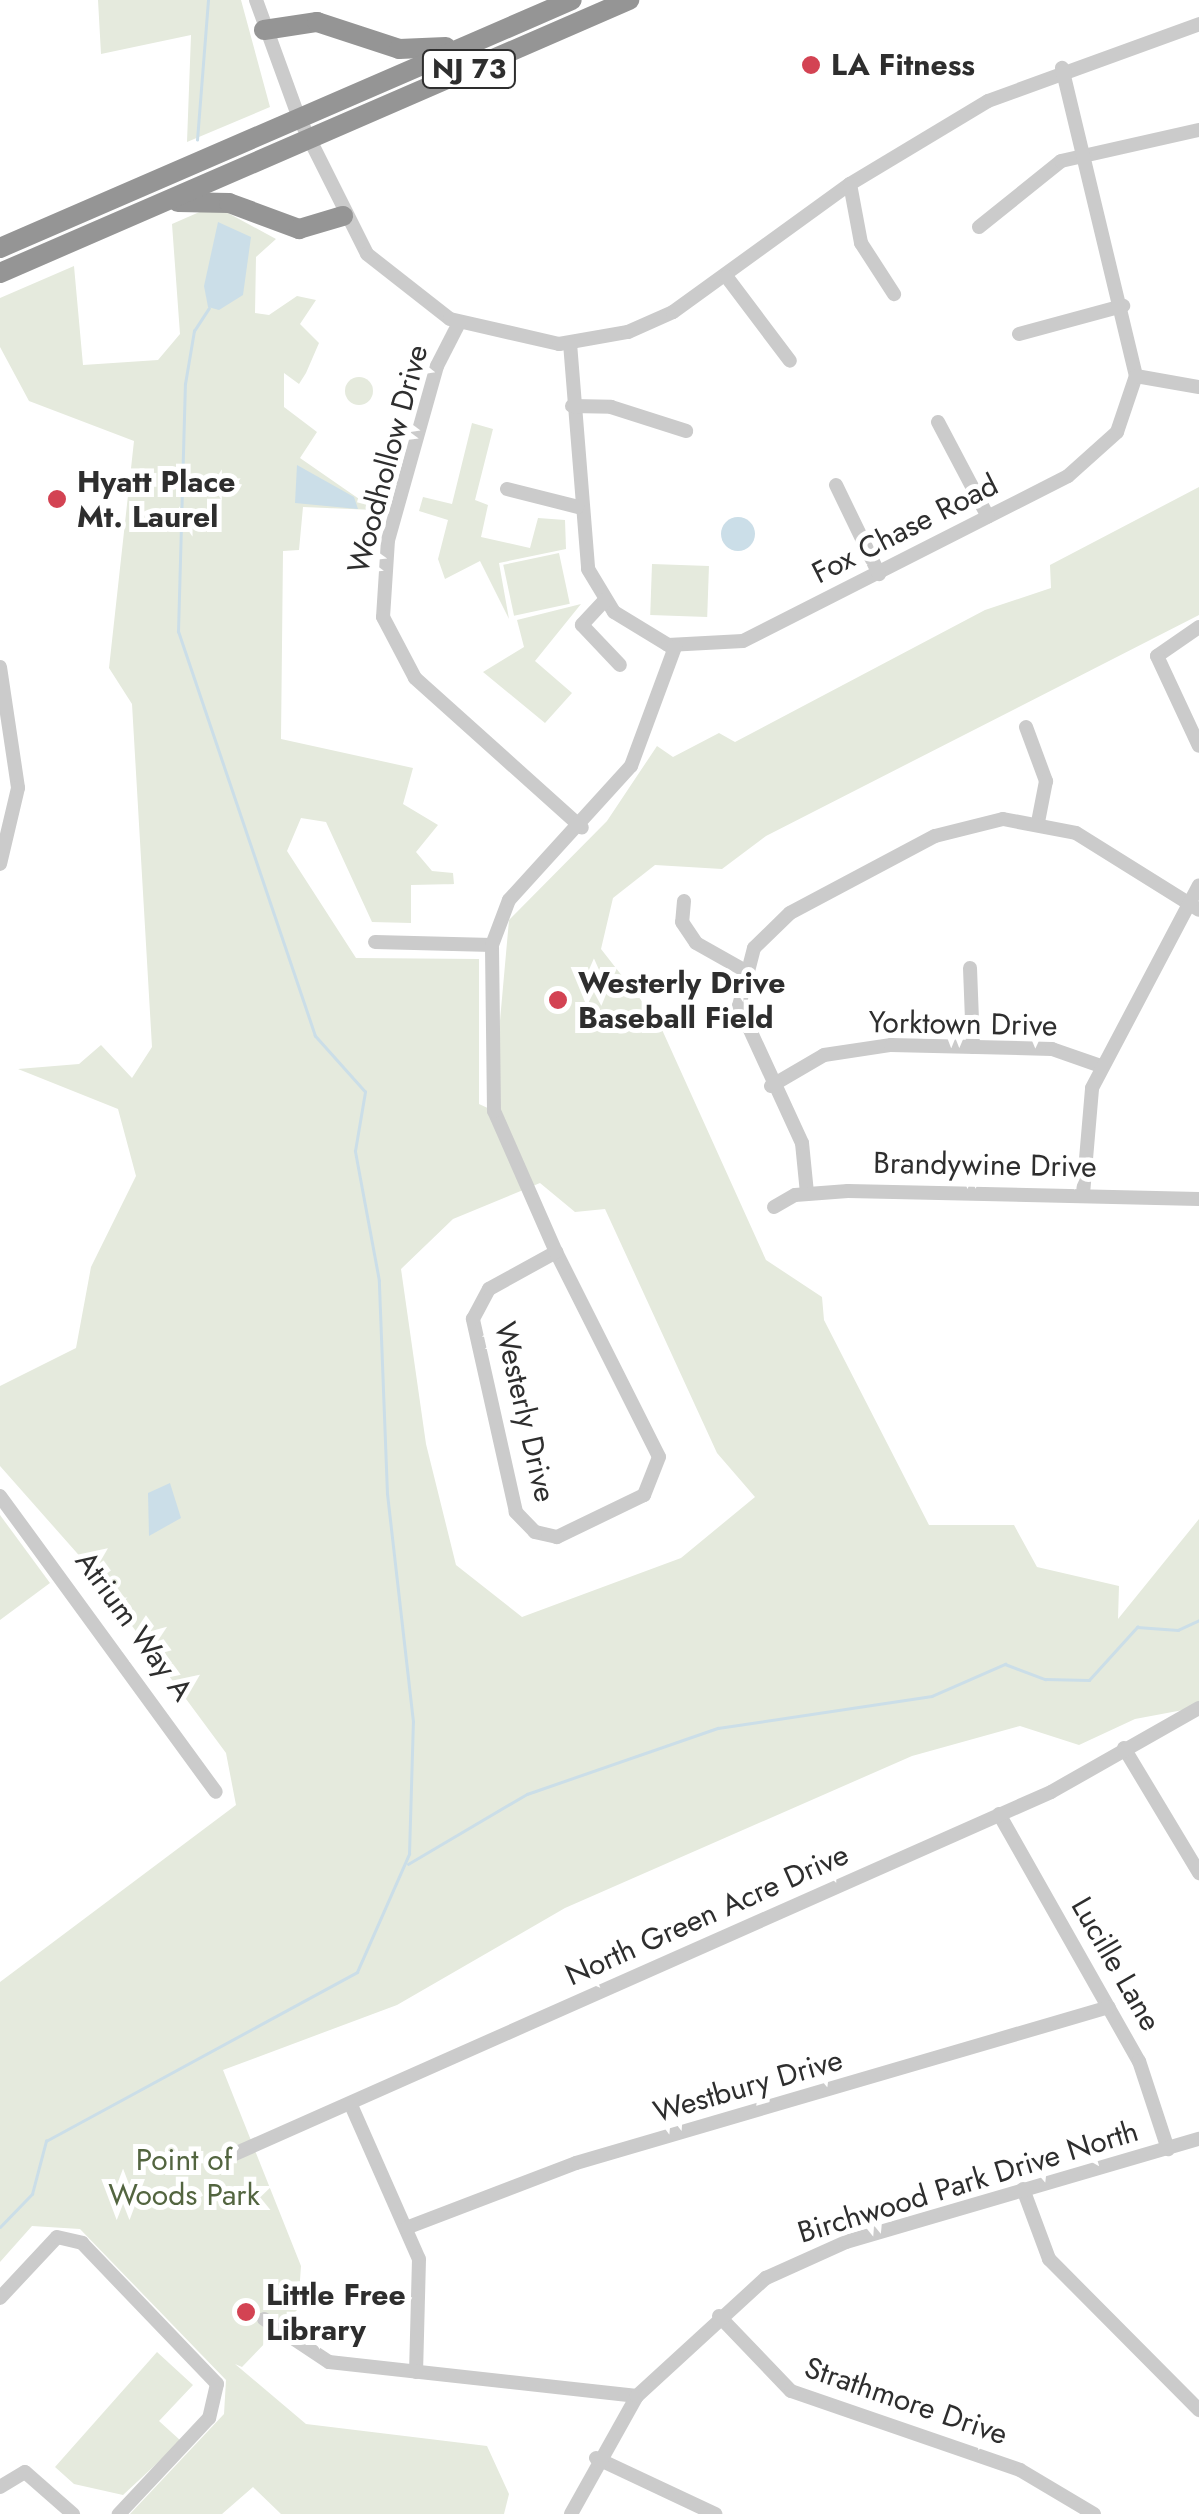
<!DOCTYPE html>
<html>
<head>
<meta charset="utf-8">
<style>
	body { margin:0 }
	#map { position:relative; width:1199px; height:2514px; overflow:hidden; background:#fff; font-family:Jost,sans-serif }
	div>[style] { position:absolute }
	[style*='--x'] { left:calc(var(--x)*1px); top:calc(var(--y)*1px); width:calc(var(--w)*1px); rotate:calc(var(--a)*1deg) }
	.green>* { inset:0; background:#e5eadd; transform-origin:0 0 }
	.round { border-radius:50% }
	.water>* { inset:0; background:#cbdee8 }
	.stream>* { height:2.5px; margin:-1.25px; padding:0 1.25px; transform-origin:1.25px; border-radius:1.25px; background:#cbdee8 }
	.minor>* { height:14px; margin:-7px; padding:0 7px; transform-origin:7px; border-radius:7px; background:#cbcbcb }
	.highway>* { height:20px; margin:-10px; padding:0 10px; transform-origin:10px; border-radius:10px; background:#959595 }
	.dots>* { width:28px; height:28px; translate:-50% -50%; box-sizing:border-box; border:5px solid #fff; border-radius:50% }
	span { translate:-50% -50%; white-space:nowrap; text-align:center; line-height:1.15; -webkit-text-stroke:10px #fff; paint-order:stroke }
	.shield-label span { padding:2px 8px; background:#fff; border:2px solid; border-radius:8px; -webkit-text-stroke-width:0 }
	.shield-label { font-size:28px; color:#2e2e2e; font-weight:700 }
	.poi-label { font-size:30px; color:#2e2e2e; font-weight:700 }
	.left { translate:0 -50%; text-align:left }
	.street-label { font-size:30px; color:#2e2e2e }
	.park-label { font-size:30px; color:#536540 }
</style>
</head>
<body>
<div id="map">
	<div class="green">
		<div style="clip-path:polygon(98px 0,241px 0,270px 107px,187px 142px,191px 35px,101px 54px)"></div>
		<div style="clip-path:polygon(evenodd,236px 196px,228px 213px,276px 239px,256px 257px,255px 313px,269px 315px,297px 296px,316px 300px,300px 324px,319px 343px,306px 373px,299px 384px,284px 373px,284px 407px,317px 432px,300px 458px,375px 510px,303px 507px,299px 550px,283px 551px,281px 739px,413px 768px,403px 804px,438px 825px,416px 852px,432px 871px,453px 873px,454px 884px,411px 885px,411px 923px,372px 922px,326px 822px,301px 818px,287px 851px,356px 958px,479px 959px,479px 1104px,492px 1110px,509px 920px,607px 821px,657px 746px,673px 757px,719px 733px,735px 742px,985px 610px,1051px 588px,1050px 565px,1199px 487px,1199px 615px,766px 836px,722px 869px,655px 865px,613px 898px,601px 949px,659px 1023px,766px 1260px,822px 1297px,824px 1320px,929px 1525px,1014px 1525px,1037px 1567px,1119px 1586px,1118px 1619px,1199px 1519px,1199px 1707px,1135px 1719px,1079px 1745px,1020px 1726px,912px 1756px,565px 1908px,397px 2005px,223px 2070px,301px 2266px,298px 2309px,242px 2367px,235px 2364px,306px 2424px,487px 2446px,509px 2494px,504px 2514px,281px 2514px,253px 2487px,222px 2514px,130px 2514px,224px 2414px,226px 2380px,80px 2229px,32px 2226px,0 2262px,0 1982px,236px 1805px,226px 1753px,84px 1561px,0 1466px,0 1386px,76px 1348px,91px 1267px,136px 1176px,118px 1109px,18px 1069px,79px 1064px,101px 1045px,132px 1078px,152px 1047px,132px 704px,109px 668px,134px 441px,29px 401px,0 347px,0 298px,74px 266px,83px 365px,158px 360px,180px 334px,172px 224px,236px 196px,540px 1183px,575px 1212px,605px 1209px,717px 1453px,755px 1497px,681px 1558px,522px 1617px,456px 1565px,426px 1444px,401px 1269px,453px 1219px,540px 1183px)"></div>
		<div class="round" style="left:345px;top:377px;width:28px;height:28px"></div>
		<div style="clip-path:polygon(472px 423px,493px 429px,475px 500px,488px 505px,481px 537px,530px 548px,538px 518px,565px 520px,566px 549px,499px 563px,509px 619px,480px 561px,445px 579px,438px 559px,448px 520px,419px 511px,423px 497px,452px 504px)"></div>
		<div style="left:559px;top:553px;width:52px;height:57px;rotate:78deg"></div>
		<div style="left:652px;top:564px;width:57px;height:51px;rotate:2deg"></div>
		<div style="clip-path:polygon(581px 604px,535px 661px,572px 693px,545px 723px,483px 672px,524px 647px,517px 620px)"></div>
		<div style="clip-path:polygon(0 1515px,50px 1583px,0 1620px)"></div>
		<div style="clip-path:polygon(157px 2352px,193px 2385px,159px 2421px,181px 2441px,123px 2495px,74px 2484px,55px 2467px)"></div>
	</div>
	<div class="water">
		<div style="clip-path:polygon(218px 222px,251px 237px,243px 295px,219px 310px,208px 307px,204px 286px)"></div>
		<div style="clip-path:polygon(297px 465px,354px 497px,358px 509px,295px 503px)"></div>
		<div class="round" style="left:721px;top:517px;width:34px;height:34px"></div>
		<div style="clip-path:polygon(170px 1483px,181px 1518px,149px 1536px,148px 1493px)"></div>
	</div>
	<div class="stream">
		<div style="--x:197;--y:140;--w:140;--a:-85.5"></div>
		<div style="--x:408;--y:1864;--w:138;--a:-30.5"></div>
		<div style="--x:527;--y:1794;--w:202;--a:-19.1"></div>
		<div style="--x:718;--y:1728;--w:216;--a:-8.5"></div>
		<div style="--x:932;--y:1696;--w:80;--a:-23.7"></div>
		<div style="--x:1005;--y:1664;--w:43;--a:20.6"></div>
		<div style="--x:1045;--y:1679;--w:44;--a:1.3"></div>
		<div style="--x:1089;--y:1680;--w:72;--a:-47.8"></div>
		<div style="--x:1137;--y:1627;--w:41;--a:4.2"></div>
		<div style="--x:1178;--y:1630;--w:23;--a:-25"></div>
		<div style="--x:0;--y:2227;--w:46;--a:-45.9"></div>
		<div style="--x:32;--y:2194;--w:55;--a:-75.2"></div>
		<div style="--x:46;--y:2141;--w:354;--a:-28.5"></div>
		<div style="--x:357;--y:1972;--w:129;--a:-66.2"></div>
		<div style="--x:409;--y:1854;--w:132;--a:-88.3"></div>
		<div style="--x:413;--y:1722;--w:229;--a:-96.5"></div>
		<div style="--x:387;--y:1494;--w:213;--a:-92.2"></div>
		<div style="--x:379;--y:1281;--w:132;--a:-100.5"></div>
		<div style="--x:355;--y:1151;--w:60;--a:-80.4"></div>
		<div style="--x:365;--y:1092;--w:75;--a:-131.8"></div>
		<div style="--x:315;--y:1036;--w:427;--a:-108.7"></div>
		<div style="--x:178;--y:632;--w:248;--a:-88.4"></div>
		<div style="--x:185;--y:384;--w:54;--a:-80.4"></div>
		<div style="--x:194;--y:331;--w:27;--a:-57"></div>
	</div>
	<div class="minor">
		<div style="--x:256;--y:0;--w:126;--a:70"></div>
		<div style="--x:299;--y:118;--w:152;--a:63.4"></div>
		<div style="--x:367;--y:254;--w:105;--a:38.1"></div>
		<div style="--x:450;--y:319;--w:112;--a:12.9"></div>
		<div style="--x:559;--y:344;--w:70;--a:-9.9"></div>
		<div style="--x:628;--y:332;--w:49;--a:-24"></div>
		<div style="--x:673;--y:312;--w:218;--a:-35.9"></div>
		<div style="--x:850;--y:184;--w:161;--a:-31"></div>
		<div style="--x:988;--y:101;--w:225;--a:-20"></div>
		<div style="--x:850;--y:184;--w:60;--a:79.4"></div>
		<div style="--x:861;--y:243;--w:61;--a:57.1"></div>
		<div style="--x:979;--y:227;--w:105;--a:-38.8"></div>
		<div style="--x:1061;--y:161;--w:141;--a:-12.7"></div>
		<div style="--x:726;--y:276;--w:106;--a:53"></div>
		<div style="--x:459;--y:323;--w:48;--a:117.1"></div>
		<div style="--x:437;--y:366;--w:181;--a:105.7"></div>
		<div style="--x:388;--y:540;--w:77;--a:93.7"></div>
		<div style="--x:383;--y:617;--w:69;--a:62.3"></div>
		<div style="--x:415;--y:678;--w:224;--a:41.9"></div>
		<div style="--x:1019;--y:334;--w:108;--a:-15.1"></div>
		<div style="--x:570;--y:343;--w:227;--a:85.4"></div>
		<div style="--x:588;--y:569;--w:50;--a:58.8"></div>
		<div style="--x:614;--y:612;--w:63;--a:31.4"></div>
		<div style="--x:668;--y:645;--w:75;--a:-3.1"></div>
		<div style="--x:743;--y:641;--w:364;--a:-26.9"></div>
		<div style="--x:1068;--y:476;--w:66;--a:-41.9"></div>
		<div style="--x:1117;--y:432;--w:59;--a:-71.3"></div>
		<div style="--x:1136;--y:376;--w:317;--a:-103.5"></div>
		<div style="--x:1136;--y:376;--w:64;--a:9.9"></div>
		<div style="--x:572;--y:406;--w:39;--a:1"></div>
		<div style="--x:611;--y:407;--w:79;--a:17.7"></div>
		<div style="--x:938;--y:422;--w:107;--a:62.2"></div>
		<div style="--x:836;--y:485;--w:99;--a:64.2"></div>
		<div style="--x:507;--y:489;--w:73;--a:14.2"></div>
		<div style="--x:605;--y:600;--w:34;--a:133"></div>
		<div style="--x:582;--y:625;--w:55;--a:46.5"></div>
		<div style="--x:1199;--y:627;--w:51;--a:145.4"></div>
		<div style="--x:1157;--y:656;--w:99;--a:65"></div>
		<div style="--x:0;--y:667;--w:122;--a:81.5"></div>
		<div style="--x:18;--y:788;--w:78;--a:103.3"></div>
		<div style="--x:1026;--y:727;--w:58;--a:69.7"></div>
		<div style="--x:1046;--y:781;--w:42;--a:101"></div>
		<div style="--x:684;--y:901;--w:21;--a:95"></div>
		<div style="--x:682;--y:922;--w:25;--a:56"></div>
		<div style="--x:696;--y:943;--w:55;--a:29.4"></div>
		<div style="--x:375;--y:942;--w:117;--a:1.5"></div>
		<div style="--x:970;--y:968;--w:79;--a:87.8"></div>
		<div style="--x:771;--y:1086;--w:61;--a:-30.3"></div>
		<div style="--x:824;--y:1055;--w:68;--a:-8.5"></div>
		<div style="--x:891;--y:1045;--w:161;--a:1.4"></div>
		<div style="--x:1052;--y:1049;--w:52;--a:19.1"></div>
		<div style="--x:807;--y:1193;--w:50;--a:-95.7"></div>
		<div style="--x:802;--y:1143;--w:151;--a:-114.7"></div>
		<div style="--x:739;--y:1006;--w:60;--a:-75.5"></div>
		<div style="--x:754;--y:948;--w:50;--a:-44.2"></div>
		<div style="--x:790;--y:913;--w:164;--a:-28"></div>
		<div style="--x:935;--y:836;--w:70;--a:-14"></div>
		<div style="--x:1003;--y:819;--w:74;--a:10.9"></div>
		<div style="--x:1076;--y:833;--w:145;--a:32"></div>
		<div style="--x:1083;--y:1194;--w:106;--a:-85.1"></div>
		<div style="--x:1092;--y:1088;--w:229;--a:-62.2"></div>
		<div style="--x:774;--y:1207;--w:24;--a:-30"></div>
		<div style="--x:795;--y:1195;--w:53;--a:-4.3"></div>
		<div style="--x:848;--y:1191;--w:351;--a:1.3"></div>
		<div style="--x:556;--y:1252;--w:229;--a:63.3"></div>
		<div style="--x:659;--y:1457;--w:41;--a:111.5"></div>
		<div style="--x:644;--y:1495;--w:97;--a:154.2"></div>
		<div style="--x:557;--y:1537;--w:23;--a:-167"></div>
		<div style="--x:535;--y:1532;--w:28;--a:-134"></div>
		<div style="--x:516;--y:1512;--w:198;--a:-102.6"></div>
		<div style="--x:473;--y:1319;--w:34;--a:-62"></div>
		<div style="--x:489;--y:1289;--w:77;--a:-28.9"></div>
		<div style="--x:556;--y:1252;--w:154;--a:-113.7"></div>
		<div style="--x:494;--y:1111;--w:166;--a:-90.7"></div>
		<div style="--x:492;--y:945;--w:48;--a:-69.3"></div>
		<div style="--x:509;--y:900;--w:181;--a:-47.7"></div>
		<div style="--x:631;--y:766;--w:127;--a:-69.7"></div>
		<div style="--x:0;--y:1496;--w:366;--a:53.9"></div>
		<div style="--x:1124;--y:1748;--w:146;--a:59"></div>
		<div style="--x:999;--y:1814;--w:284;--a:60.5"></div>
		<div style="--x:1139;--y:2061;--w:93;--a:71.8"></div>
		<div style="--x:351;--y:2105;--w:168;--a:66.2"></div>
		<div style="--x:419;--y:2259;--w:113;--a:91.5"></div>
		<div style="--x:230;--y:2156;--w:898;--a:-23.91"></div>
		<div style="--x:1051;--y:1792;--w:170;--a:-29.6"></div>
		<div style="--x:1023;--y:2189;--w:75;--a:69.6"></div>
		<div style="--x:1049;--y:2259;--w:213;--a:45.2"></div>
		<div style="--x:406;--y:2228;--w:182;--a:-20.9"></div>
		<div style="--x:576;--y:2163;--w:555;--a:-16.31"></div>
		<div style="--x:0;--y:2298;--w:83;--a:-46.9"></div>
		<div style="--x:57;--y:2237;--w:26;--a:13"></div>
		<div style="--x:82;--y:2243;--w:195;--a:46.2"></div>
		<div style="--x:217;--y:2384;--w:35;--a:103"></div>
		<div style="--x:209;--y:2418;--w:132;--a:133.2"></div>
		<div style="--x:719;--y:2316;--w:104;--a:46.2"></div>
		<div style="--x:791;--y:2391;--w:242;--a:19"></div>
		<div style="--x:1020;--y:2470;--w:86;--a:30.7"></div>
		<div style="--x:264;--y:2319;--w:78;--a:33.5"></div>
		<div style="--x:329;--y:2362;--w:310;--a:6.3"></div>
		<div style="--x:596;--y:2458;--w:132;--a:25.2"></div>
		<div style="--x:0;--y:2487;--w:29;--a:-31"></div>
		<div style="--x:25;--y:2472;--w:64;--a:41.2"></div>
		<div style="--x:571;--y:2514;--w:135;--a:-60.8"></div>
		<div style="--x:637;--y:2396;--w:175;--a:-42.5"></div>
		<div style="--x:766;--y:2278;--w:88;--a:-24.2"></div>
		<div style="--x:846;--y:2242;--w:368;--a:-16.3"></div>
	</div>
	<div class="highway">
		<div style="--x:264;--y:30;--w:54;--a:-8.6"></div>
		<div style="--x:317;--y:22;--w:86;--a:18.2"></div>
		<div style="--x:399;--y:49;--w:47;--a:-2.4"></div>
		<div style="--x:178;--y:202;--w:51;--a:1.1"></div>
		<div style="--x:229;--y:203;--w:75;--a:20.4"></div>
		<div style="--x:299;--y:229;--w:46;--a:-16.5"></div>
		<div style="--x:0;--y:248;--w:623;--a:-23.44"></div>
		<div style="--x:0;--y:273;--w:686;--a:-23.46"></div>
	</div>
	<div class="dots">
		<div style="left:811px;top:65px;background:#d34353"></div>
		<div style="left:57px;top:499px;background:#d34353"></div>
		<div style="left:558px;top:1000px;background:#d34353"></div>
		<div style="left:246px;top:2312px;background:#d34353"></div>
	</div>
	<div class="shield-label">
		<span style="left:469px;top:69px">NJ 73</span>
	</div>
	<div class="poi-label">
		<span class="left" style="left:831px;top:65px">LA Fitness</span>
		<span class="left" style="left:77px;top:499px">Hyatt Place<br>Mt. Laurel</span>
		<span class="left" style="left:578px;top:1000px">Westerly Drive<br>Baseball Field</span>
		<span class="left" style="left:266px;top:2312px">Little Free<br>Library</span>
	</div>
	<div class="street-label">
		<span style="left:388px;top:459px;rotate:-75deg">Woodhollow Drive</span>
		<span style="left:905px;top:529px;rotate:-27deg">Fox Chase Road</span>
		<span style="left:963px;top:1024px;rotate:1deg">Yorktown Drive</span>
		<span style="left:985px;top:1165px;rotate:1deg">Brandywine Drive</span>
		<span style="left:525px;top:1412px;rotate:77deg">Westerly Drive</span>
		<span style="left:134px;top:1626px;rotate:54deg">Atrium Way A</span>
		<span style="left:707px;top:1915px;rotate:-24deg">North Green Acre Drive</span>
		<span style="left:1116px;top:1964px;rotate:60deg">Lucille Lane</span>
		<span style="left:748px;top:2086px;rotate:-16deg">Westbury Drive</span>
		<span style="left:968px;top:2182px;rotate:-17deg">Birchwood Park Drive North</span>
		<span style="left:906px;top:2401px;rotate:19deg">Strathmore Drive</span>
	</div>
	<div class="park-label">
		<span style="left:184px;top:2177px">Point of<br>Woods Park</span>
	</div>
</div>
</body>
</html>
